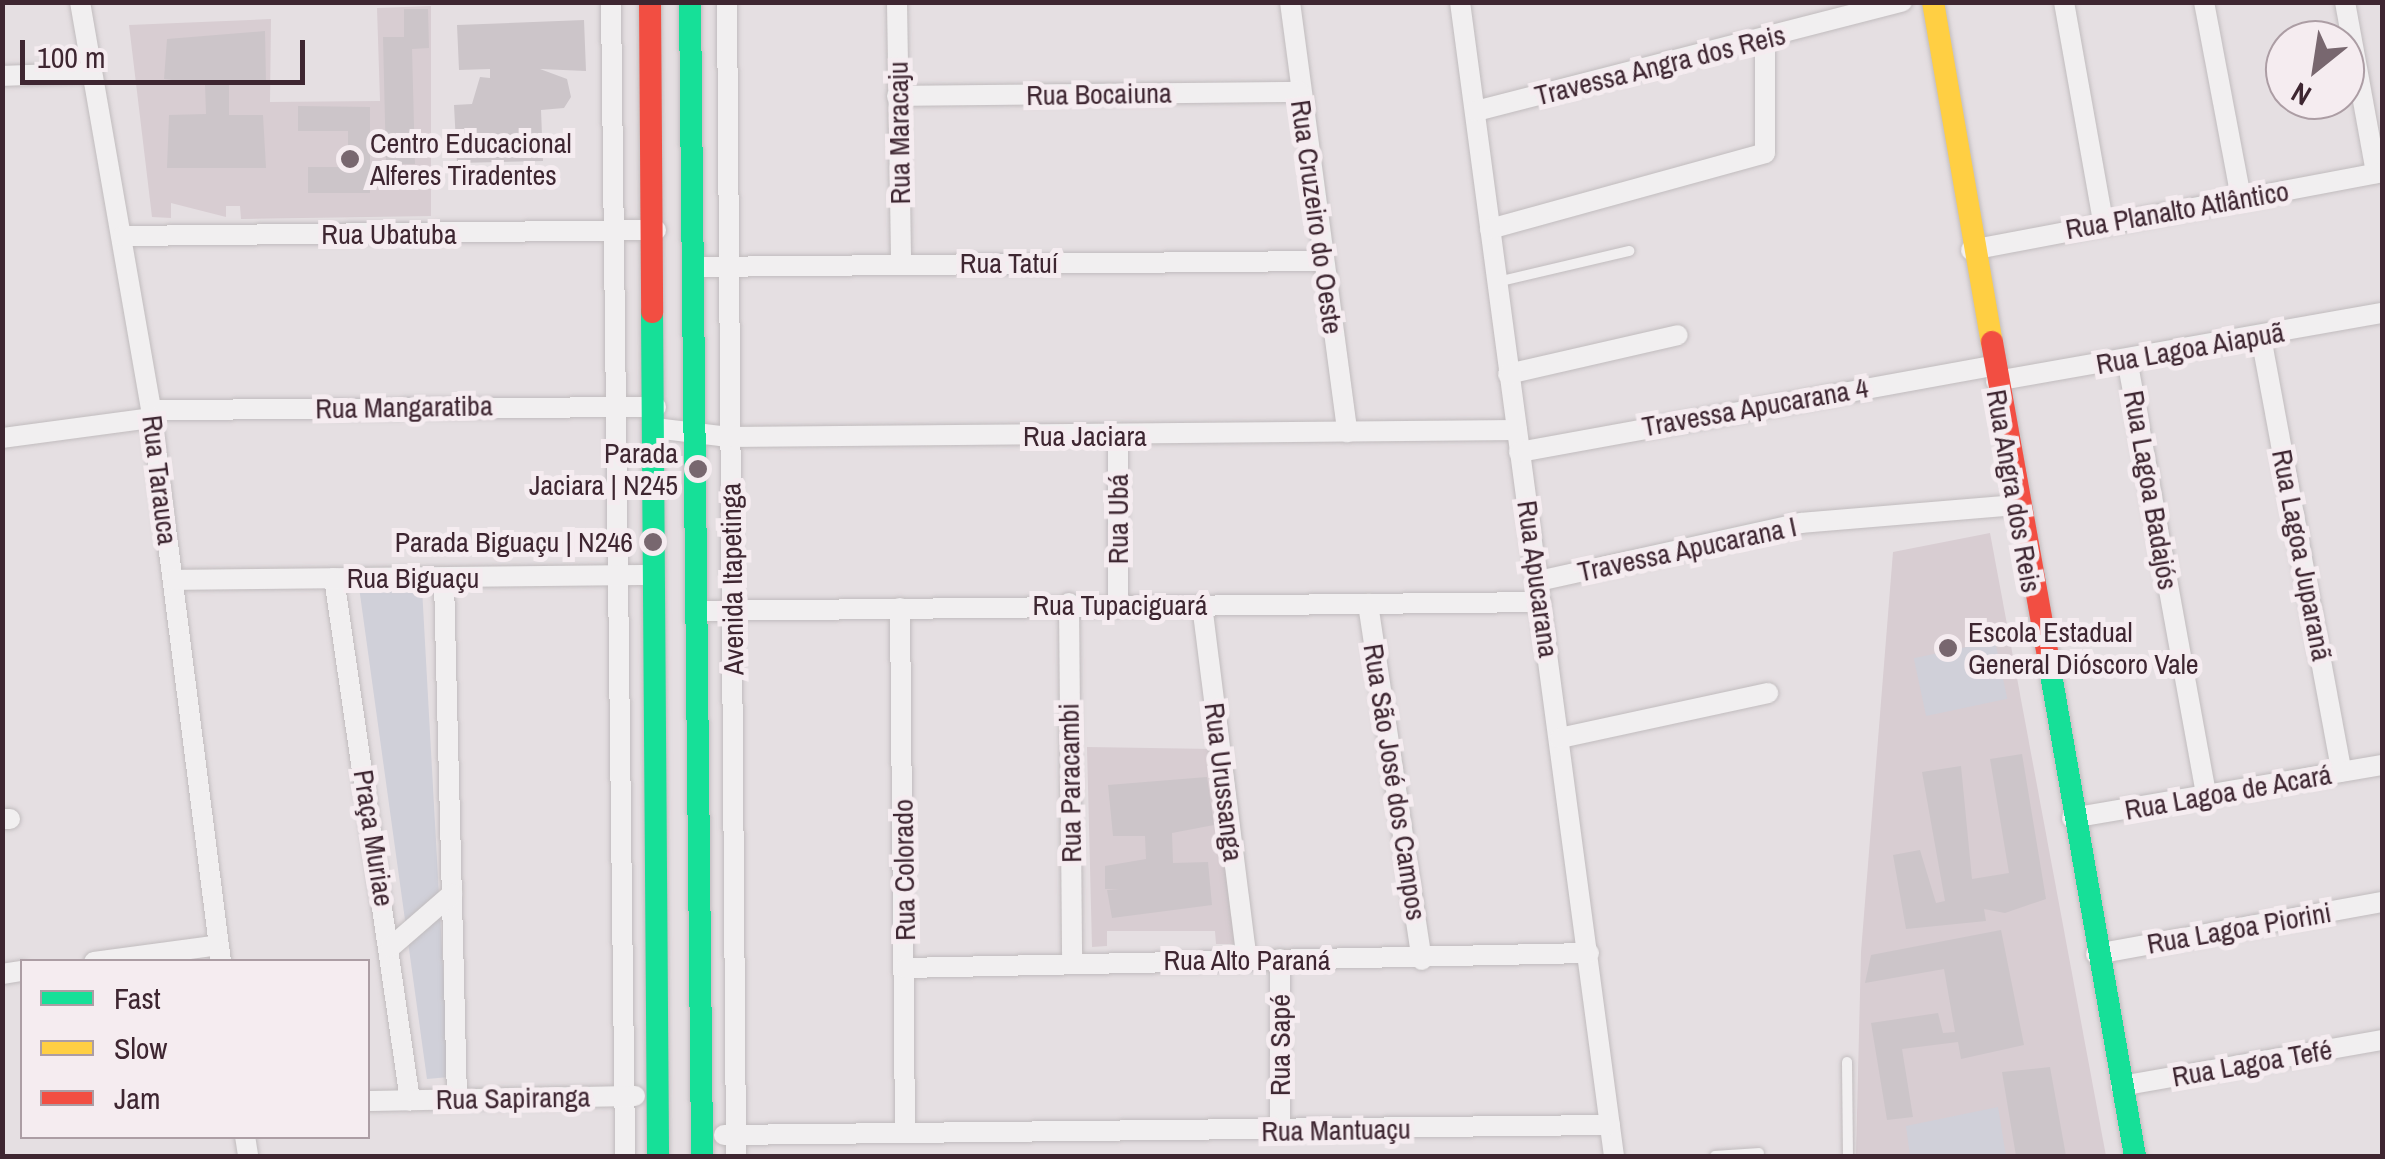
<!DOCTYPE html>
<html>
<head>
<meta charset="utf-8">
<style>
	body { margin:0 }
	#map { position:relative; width:2385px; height:1159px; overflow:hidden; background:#e5dfe2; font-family:"Archivo Narrow",sans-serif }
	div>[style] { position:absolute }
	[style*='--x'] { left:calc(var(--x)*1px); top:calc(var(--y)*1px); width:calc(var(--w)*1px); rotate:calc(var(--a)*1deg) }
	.built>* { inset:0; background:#d8cdd2 }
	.green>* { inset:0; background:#d0d0d9; transform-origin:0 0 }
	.building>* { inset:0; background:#ccc5c9 }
	.roads { filter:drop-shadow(0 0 2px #c1bcbe) drop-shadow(0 0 2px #c1bcbe) }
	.lane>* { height:10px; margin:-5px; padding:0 5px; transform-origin:5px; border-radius:5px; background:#f1eff0 }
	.street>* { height:20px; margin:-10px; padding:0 10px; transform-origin:10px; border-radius:10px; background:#f1eff0 }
	.fast>* { height:22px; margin:-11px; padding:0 11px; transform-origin:11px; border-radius:11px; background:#16e098 }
	.slow>* { height:22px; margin:-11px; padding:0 11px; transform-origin:11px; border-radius:11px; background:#ffcf43 }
	.jam>* { height:22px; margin:-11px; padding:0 11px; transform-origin:11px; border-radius:11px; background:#f24e42 }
	.dots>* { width:28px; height:28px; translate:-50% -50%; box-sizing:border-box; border:5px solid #f5ecf0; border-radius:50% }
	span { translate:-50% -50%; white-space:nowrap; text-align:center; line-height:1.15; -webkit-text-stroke:10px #f5ecf0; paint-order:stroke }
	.street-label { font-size:28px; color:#3e2631 }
	.poi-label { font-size:28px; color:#3e2631 }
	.left { translate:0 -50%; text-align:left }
	.right { translate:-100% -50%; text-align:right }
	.frame { position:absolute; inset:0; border:5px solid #3e2631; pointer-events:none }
	.legend { position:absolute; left:20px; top:959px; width:350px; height:180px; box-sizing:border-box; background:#f5ecf0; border:2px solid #ac9da4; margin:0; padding:12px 18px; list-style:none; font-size:30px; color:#3e2631 }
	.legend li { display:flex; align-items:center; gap:20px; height:50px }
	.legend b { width:50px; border:2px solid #ac9da4 }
	.north { position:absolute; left:2265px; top:20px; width:100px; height:100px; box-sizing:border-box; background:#f5ecf0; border:2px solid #ac9da4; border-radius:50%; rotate:210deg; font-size:28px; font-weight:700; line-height:40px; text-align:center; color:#3e2631 }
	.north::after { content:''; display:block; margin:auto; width:35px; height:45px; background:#78676f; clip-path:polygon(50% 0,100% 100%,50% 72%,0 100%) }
	.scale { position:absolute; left:20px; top:40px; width:285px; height:45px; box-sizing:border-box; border:5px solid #3e2631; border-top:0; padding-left:12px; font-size:30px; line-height:35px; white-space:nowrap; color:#3e2631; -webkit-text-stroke:8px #f5ecf0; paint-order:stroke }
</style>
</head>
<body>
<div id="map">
	<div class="built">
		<div style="clip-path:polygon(431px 6px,431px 216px,241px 219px,240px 206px,226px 206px,226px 217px,171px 203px,171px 218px,152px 217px,129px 25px,271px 19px,270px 102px,380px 101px,377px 8px)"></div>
		<div style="clip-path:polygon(1990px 533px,2106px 1156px,1856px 1156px,1861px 952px,1893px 552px)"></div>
		<div style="clip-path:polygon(1087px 747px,1214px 749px,1236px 944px,1216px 944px,1215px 931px,1107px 931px,1107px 946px,1092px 947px)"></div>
	</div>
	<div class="green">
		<div style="clip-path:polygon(359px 587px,422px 588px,449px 1077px,427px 1079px)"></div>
		<div style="left:1995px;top:641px;width:59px;height:83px;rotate:78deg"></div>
		<div style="clip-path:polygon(1998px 1107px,2006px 1156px,1910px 1156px,1906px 1126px)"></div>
	</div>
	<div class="building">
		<div style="clip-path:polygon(404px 9px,428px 9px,429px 48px,412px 49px,415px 164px,386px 164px,383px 37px,404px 37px)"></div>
		<div style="clip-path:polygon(584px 20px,586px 71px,540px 69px,567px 79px,571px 97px,564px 108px,541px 110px,543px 161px,457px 163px,454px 105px,472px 104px,480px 77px,490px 78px,490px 69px,459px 70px,457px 25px)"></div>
		<div style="clip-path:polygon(265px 31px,266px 83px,229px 83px,229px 115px,263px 115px,266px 168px,167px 168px,169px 115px,206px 114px,205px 84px,164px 79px,167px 39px)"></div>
		<div style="clip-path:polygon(298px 106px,370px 107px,370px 193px,308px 193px,308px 167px,348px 167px,348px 131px,298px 131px)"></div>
		<div style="clip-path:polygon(2022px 754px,2046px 899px,2005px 913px,1984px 909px,1986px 921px,1906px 929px,1893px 855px,1920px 850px,1936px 903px,1945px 901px,1922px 772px,1961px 766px,1972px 879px,2009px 873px,1990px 759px)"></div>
		<div style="clip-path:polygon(1207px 777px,1214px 825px,1172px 833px,1173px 863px,1208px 862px,1212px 905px,1112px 918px,1107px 890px,1119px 889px,1105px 889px,1105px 866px,1146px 859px,1145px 836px,1113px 836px,1108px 785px)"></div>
		<div style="clip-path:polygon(2001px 930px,2024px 1045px,1961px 1059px,1958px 1042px,1902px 1049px,1913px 1117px,1887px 1120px,1871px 1023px,1938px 1013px,1943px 1033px,1955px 1032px,1944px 969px,1865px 983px,1871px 955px)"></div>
		<div style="clip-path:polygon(2050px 1067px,2066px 1156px,2016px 1156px,2002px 1072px)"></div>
	</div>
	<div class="roads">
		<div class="lane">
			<div style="--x:1497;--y:282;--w:136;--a:-13.2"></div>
			<div style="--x:1847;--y:1062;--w:94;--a:89.4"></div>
			<div style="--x:1715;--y:1156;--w:44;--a:-3.9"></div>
		</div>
		<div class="street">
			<div style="--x:80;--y:2;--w:414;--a:80.1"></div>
			<div style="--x:151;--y:410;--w:556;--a:82.77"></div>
			<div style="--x:611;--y:2;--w:1154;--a:89.3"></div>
			<div style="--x:727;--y:2;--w:1154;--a:89.55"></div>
			<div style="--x:897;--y:2;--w:261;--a:89.1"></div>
			<div style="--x:1290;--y:2;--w:434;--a:82.4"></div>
			<div style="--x:1460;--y:2;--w:1164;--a:82.4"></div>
			<div style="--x:2064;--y:2;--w:223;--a:79.9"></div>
			<div style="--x:2204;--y:2;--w:199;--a:79.3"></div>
			<div style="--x:2345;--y:2;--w:174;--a:79.7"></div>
			<div style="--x:2;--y:76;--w:88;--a:-2"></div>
			<div style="--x:897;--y:96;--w:403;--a:-0.6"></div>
			<div style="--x:1476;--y:111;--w:440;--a:-14.4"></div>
			<div style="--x:1490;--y:229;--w:285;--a:-15.4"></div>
			<div style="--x:1765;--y:153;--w:114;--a:-90"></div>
			<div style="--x:123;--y:236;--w:533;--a:-0.64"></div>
			<div style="--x:1971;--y:250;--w:418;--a:-10.7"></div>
			<div style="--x:696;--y:267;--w:627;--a:-0.55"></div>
			<div style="--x:2261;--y:337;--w:442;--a:79.5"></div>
			<div style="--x:2127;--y:359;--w:446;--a:79.7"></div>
			<div style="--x:1508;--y:374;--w:174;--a:-12.9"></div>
			<div style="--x:1996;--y:381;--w:392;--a:-10"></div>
			<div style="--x:151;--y:410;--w:505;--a:-0.34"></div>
			<div style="--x:655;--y:428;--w:74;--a:7"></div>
			<div style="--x:728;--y:437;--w:789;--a:-0.51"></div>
			<div style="--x:1118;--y:436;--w:165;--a:90"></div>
			<div style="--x:2;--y:438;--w:151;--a:-7.6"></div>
			<div style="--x:1519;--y:452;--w:481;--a:-10.3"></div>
			<div style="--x:334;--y:578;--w:528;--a:81.72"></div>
			<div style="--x:173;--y:580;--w:480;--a:-0.6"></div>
			<div style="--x:444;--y:581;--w:518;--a:88.56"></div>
			<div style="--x:1538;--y:581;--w:269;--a:-12.4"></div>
			<div style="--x:1801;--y:523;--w:215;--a:-4.8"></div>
			<div style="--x:1069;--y:603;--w:359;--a:89.5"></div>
			<div style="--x:1368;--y:604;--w:360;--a:81.4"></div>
			<div style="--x:1202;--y:605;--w:357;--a:82.8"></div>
			<div style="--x:900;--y:608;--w:524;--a:89.45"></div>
			<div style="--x:699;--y:611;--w:842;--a:-0.61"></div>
			<div style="--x:1560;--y:738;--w:213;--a:-12.2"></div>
			<div style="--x:2072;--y:818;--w:314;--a:-9.7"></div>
			<div style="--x:2;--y:819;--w:8;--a:0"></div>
			<div style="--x:391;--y:947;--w:81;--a:-41"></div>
			<div style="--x:2096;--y:954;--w:291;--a:-10.3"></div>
			<div style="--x:1280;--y:959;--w:171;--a:90"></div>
			<div style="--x:94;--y:962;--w:126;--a:-7.7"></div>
			<div style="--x:905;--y:968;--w:684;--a:-1.26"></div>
			<div style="--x:2;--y:974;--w:20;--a:-9"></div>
			<div style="--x:2121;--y:1086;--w:265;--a:-10"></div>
			<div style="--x:368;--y:1101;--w:267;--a:-1.1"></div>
			<div style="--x:724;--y:1135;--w:886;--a:-0.65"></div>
			<div style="--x:245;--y:1136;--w:20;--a:81"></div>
		</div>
		<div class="fast">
			<div style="--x:690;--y:2;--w:1154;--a:89.4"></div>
			<div style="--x:652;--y:312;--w:844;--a:89.59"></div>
			<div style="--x:2048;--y:657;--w:507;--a:80.11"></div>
		</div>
		<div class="slow">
			<div style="--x:1933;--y:2;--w:345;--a:80.2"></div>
		</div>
		<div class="jam">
			<div style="--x:650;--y:2;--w:310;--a:89.6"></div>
			<div style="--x:1992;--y:342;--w:320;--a:79.9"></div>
		</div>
	</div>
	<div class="dots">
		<div style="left:350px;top:159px;background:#78676f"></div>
		<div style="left:698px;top:469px;background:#78676f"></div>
		<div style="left:653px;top:542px;background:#78676f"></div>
		<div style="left:1948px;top:648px;background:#78676f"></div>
	</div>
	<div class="street-label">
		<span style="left:1660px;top:65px;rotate:-14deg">Travessa Angra dos Reis</span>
		<span style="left:1099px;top:94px;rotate:-1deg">Rua Bocaiuna</span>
		<span style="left:899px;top:133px;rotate:-91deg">Rua Maracaju</span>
		<span style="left:2177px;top:210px;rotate:-10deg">Rua Planalto Atlântico</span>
		<span style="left:1317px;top:217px;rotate:82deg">Rua Cruzeiro do Oeste</span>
		<span style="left:389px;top:234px">Rua Ubatuba</span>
		<span style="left:1009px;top:263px">Rua Tatuí</span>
		<span style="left:2190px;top:348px;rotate:-10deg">Rua Lagoa Aiapuã</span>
		<span style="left:404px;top:407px;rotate:-1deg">Rua Mangaratiba</span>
		<span style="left:1755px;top:407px;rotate:-10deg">Travessa Apucarana 4</span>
		<span style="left:1085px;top:436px">Rua Jaciara</span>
		<span style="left:160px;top:480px;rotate:83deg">Rua Tarauca</span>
		<span style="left:2151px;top:490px;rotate:80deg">Rua Lagoa Badajós</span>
		<span style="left:2014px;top:491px;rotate:80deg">Rua Angra dos Reis</span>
		<span style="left:1118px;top:519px;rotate:-90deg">Rua Ubá</span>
		<span style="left:1687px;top:549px;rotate:-12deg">Travessa Apucarana I</span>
		<span style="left:2302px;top:555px;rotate:79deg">Rua Lagoa Juparanã</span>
		<span style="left:413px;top:578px">Rua Biguaçu</span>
		<span style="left:732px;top:579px;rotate:-91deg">Avenida Itapetinga</span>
		<span style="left:1538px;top:579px;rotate:82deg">Rua Apucarana</span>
		<span style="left:1120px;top:605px">Rua Tupaciguará</span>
		<span style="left:1224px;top:782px;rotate:83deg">Rua Urussanga</span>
		<span style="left:1395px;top:782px;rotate:81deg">Rua São José dos Campos</span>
		<span style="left:1070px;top:783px;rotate:-91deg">Rua Paracambi</span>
		<span style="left:2228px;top:792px;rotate:-10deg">Rua Lagoa de Acará</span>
		<span style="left:374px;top:838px;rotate:81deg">Praça Muriae</span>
		<span style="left:904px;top:870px;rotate:-91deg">Rua Colorado</span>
		<span style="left:2239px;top:928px;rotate:-10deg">Rua Lagoa Piorini</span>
		<span style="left:1247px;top:960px">Rua Alto Paraná</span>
		<span style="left:1280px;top:1045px;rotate:-90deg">Rua Sapé</span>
		<span style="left:2252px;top:1063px;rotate:-10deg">Rua Lagoa Tefé</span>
		<span style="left:513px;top:1098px;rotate:-1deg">Rua Sapiranga</span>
		<span style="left:1336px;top:1130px;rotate:-1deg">Rua Mantuaçu</span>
	</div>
	<div class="poi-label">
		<span class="left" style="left:370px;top:159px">Centro Educacional<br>Alferes Tiradentes</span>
		<span class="right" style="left:678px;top:469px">Parada<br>Jaciara | N245</span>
		<span class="right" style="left:633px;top:542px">Parada Biguaçu | N246</span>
		<span class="left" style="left:1968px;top:648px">Escola Estadual<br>General Dióscoro Vale</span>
	</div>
	<div class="frame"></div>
	<ul class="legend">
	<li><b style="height:12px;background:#16e098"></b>Fast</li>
	<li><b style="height:12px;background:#ffcf43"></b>Slow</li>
	<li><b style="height:12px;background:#f24e42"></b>Jam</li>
	</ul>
	<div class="north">N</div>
	<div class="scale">100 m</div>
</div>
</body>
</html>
